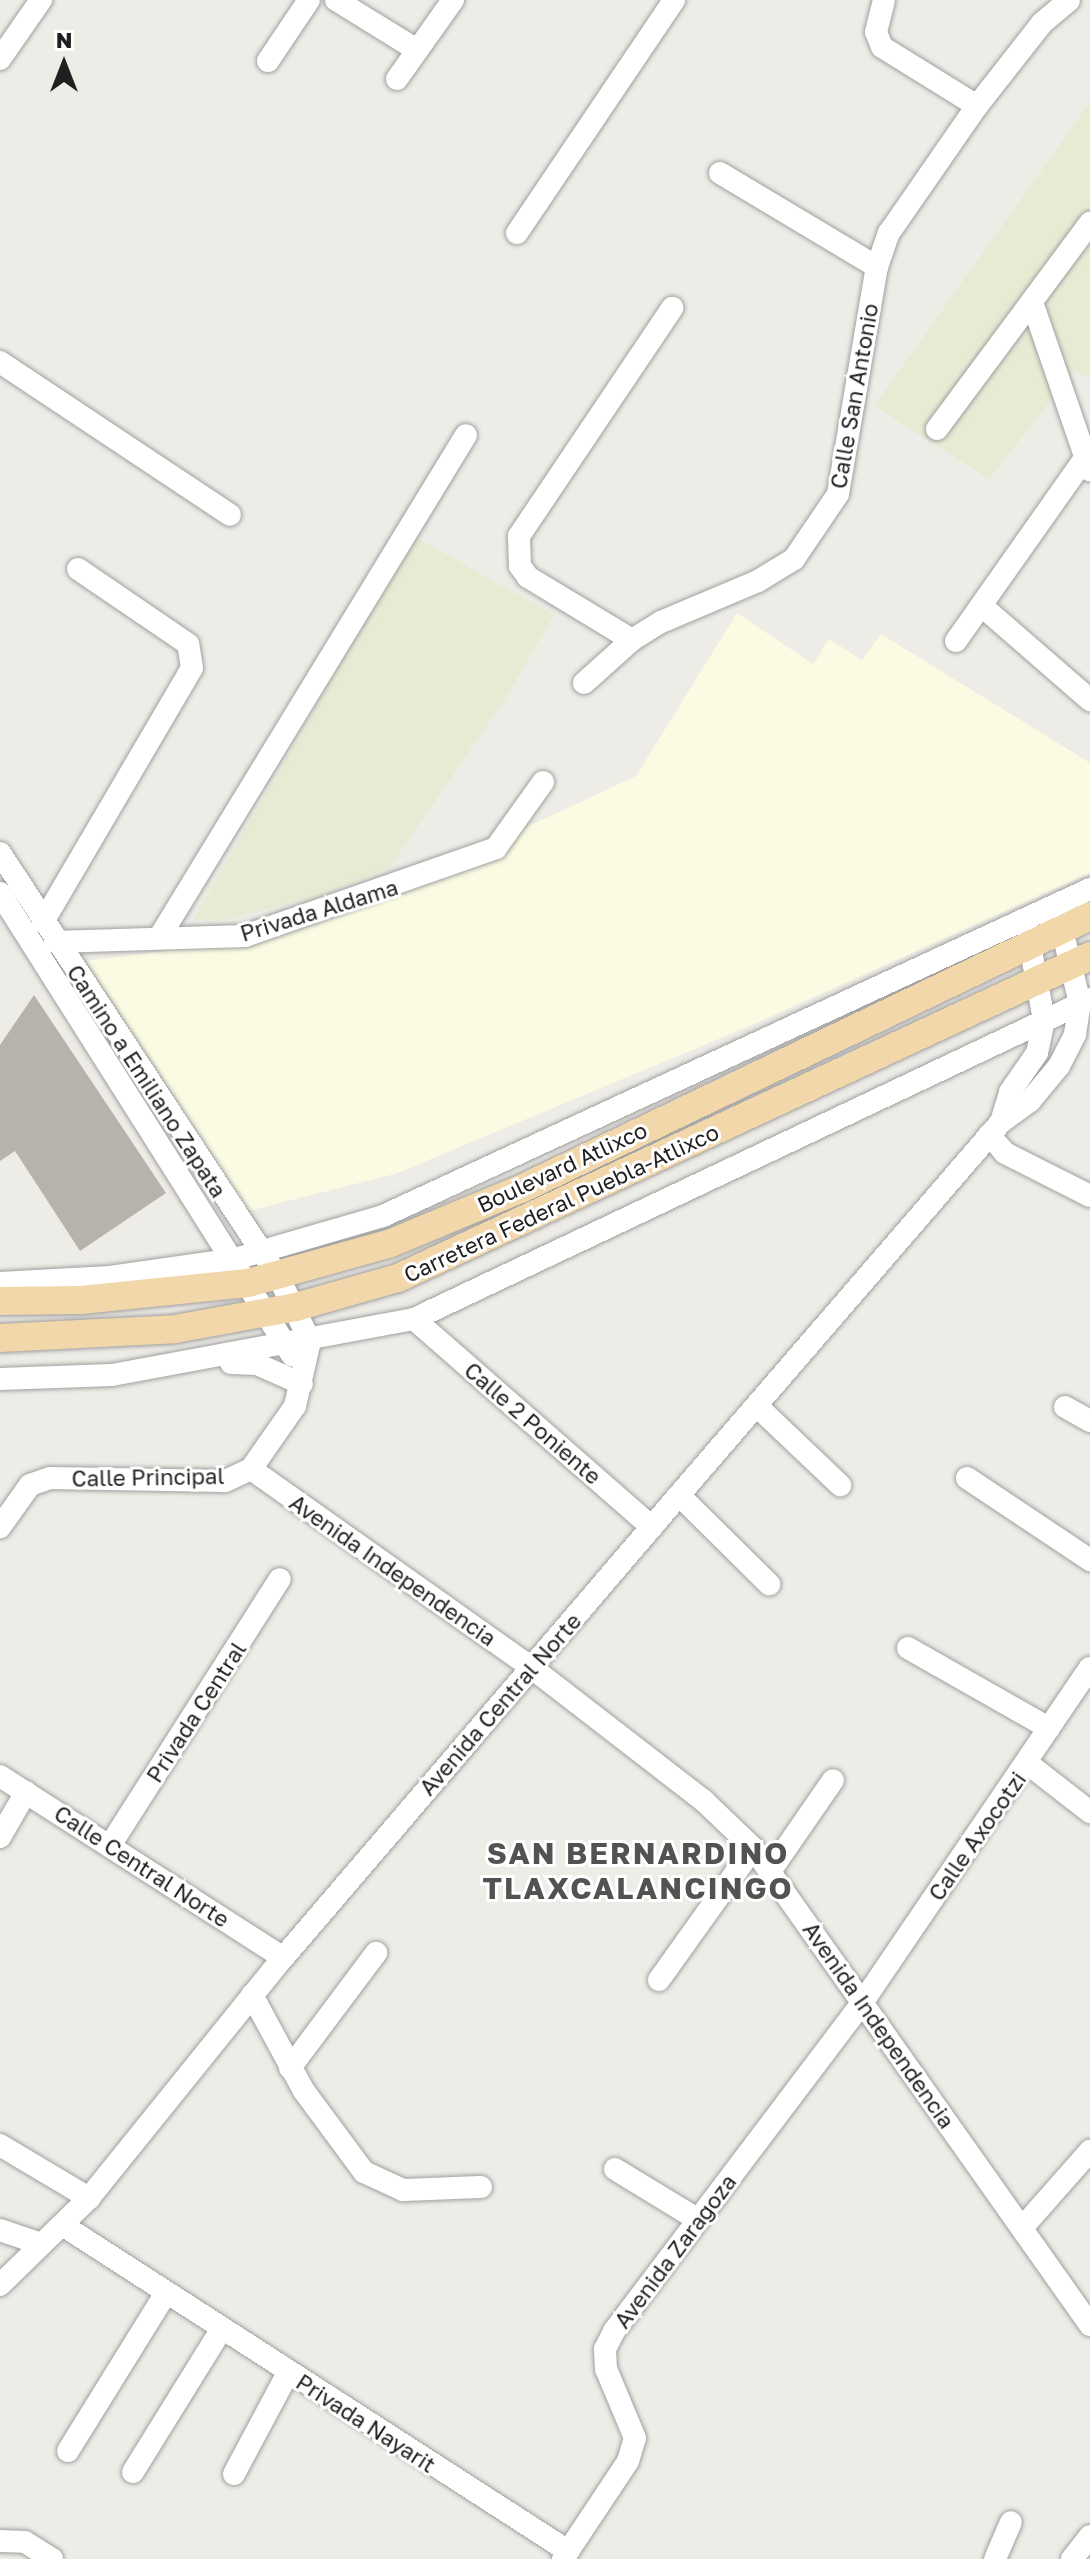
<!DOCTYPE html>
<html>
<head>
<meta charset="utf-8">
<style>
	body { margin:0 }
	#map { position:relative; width:1090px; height:2559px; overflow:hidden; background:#eeece6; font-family:"Golos Text",sans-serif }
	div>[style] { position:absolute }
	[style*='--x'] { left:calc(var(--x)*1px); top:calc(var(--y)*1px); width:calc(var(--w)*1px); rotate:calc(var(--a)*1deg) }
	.education>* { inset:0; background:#fafbe2 }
	.farmland>* { inset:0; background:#e8ebd4 }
	.building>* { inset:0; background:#b7b2ac }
	.roads { filter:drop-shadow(0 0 2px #a0a0a0) drop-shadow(0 0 2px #a0a0a0) }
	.minor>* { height:22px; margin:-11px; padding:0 11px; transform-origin:11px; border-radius:11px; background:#fff }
	.major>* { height:28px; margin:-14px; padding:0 14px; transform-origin:14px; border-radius:14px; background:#f1d7a9 }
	span { translate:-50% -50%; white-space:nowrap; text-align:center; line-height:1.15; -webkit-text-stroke:6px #fff; paint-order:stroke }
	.street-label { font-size:22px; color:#1f1f1f }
	.district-label { font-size:30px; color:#525252; font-weight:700; letter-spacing:2px }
	.north { position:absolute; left:24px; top:24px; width:80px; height:80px; -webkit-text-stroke:6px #fff; paint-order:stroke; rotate:0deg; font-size:22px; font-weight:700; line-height:32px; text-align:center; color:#1f1f1f }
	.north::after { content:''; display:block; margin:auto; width:28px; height:36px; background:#1f1f1f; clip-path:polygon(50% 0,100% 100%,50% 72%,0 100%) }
</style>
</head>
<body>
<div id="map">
	<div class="education">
		<div style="clip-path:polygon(737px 613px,813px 664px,829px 639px,862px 660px,881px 634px,1090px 763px,1090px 873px,745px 1028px,395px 1174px,248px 1211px,86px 961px,196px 947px,510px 835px,636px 776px)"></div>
	</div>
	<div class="farmland">
		<div style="clip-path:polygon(1090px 102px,1090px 379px,1075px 370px,989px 479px,874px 406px)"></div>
		<div style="clip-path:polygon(414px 536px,554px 615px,506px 698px,390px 867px,323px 896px,227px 919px,193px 920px)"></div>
	</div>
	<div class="building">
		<div style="clip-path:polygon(34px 995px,166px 1193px,80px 1251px,15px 1151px,0 1161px,0 1045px)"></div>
	</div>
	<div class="roads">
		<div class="minor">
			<div style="--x:336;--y:0;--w:95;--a:31.7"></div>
			<div style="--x:884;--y:0;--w:33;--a:104"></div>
			<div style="--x:876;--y:32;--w:16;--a:68"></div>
			<div style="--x:882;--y:47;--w:112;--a:31.8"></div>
			<div style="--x:0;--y:59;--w:72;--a:-55.2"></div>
			<div style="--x:268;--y:61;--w:73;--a:-56.1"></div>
			<div style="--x:397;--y:79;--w:97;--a:-54.7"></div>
			<div style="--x:720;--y:173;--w:183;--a:30.9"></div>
			<div style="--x:517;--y:233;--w:281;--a:-56"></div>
			<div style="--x:1032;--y:302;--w:178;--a:71"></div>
			<div style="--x:0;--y:362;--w:276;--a:33.6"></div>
			<div style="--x:937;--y:429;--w:257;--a:-53.4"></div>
			<div style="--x:983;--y:607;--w:142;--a:41"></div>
			<div style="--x:632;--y:640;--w:122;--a:-148.8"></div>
			<div style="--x:528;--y:577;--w:14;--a:-126"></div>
			<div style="--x:520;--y:566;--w:30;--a:-92"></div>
			<div style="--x:519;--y:536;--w:275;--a:-56.1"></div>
			<div style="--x:956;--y:641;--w:224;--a:-54.8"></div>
			<div style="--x:584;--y:683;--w:64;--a:-41.9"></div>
			<div style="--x:632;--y:640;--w:34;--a:-32"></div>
			<div style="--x:661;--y:622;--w:105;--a:-22.9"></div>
			<div style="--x:758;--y:581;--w:42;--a:-31.4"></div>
			<div style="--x:794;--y:559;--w:78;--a:-55.9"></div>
			<div style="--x:838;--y:494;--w:230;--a:-80.3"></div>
			<div style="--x:877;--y:267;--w:36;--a:-71"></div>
			<div style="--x:889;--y:233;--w:155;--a:-55.3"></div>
			<div style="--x:977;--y:106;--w:105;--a:-51.9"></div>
			<div style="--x:1042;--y:23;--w:35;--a:-40"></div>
			<div style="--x:0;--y:853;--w:508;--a:56.72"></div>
			<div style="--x:279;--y:1278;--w:70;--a:63.8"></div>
			<div style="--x:310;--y:1341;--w:67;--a:103"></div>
			<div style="--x:295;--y:1406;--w:77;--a:124.9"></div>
			<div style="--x:251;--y:1469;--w:29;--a:155"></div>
			<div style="--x:225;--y:1481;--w:175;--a:-179"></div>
			<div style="--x:50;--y:1478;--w:21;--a:161"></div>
			<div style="--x:30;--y:1485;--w:52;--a:125.5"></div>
			<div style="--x:0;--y:893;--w:547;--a:57.71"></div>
			<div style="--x:43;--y:922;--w:294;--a:-59.6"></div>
			<div style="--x:192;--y:668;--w:24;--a:-99"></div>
			<div style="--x:188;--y:644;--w:133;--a:-145.7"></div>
			<div style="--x:159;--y:938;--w:589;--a:-58.6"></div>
			<div style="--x:55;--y:942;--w:190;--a:-1.8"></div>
			<div style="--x:245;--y:936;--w:266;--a:-19.3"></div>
			<div style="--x:496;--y:848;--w:81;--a:-54.5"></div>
			<div style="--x:1001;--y:1122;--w:31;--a:-73"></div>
			<div style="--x:1010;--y:1092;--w:47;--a:-55.3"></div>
			<div style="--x:1037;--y:1053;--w:34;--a:-78"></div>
			<div style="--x:1044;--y:1020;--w:93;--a:-100.6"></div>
			<div style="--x:989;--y:1135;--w:24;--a:48"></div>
			<div style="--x:1005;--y:1153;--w:95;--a:26.8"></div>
			<div style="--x:0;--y:1283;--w:110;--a:-3.1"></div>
			<div style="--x:110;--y:1277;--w:126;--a:-8.2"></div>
			<div style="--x:235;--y:1259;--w:154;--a:-16.2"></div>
			<div style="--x:383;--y:1216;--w:779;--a:-24.82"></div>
			<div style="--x:414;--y:1319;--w:316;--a:41.2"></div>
			<div style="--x:231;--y:1363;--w:26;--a:2"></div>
			<div style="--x:257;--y:1364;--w:49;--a:24"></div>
			<div style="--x:0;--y:1379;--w:112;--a:-2"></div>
			<div style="--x:112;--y:1375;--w:307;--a:-10.5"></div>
			<div style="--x:414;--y:1319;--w:748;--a:-25.33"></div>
			<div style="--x:757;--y:1406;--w:115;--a:43.6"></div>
			<div style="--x:1065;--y:1407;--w:29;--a:29"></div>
			<div style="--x:251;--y:1469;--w:344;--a:35.3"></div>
			<div style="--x:532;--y:1668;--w:217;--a:37.7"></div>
			<div style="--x:704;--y:1801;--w:68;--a:43.8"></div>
			<div style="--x:753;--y:1848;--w:584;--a:54.76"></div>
			<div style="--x:967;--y:1478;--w:148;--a:33.7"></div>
			<div style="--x:679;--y:1495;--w:127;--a:44.7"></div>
			<div style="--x:908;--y:1648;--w:162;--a:29.6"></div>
			<div style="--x:1027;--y:1763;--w:80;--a:37.9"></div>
			<div style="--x:0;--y:1776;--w:336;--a:32.7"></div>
			<div style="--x:0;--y:1837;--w:52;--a:-60"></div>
			<div style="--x:111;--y:1844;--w:314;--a:-57.5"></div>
			<div style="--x:771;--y:1870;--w:109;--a:-55.4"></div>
			<div style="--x:659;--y:1980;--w:162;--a:-54.5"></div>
			<div style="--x:252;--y:1995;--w:109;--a:61.6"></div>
			<div style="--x:304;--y:2091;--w:101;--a:53.5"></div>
			<div style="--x:364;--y:2172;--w:43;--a:24.8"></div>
			<div style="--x:403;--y:2190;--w:78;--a:-2.2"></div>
			<div style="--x:290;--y:2068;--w:144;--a:-53.2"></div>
			<div style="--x:0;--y:2145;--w:104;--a:30.8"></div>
			<div style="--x:615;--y:2169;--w:96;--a:31.4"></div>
			<div style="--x:64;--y:2226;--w:600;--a:32.82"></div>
			<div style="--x:1022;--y:2228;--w:103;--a:-48.6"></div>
			<div style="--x:0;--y:2230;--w:40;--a:18.9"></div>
			<div style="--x:0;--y:2285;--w:124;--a:-44.3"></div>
			<div style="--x:89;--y:2198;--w:309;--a:-51.1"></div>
			<div style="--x:283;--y:1958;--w:609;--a:-49.46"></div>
			<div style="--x:679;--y:1495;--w:493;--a:-49.2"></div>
			<div style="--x:1001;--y:1122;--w:36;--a:-36"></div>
			<div style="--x:1030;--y:1101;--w:45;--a:-50.4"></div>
			<div style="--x:1059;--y:1066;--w:36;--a:-63"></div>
			<div style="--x:1075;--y:1034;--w:31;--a:-81"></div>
			<div style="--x:1080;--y:1003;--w:101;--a:-103.8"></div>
			<div style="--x:68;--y:2451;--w:186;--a:-58.2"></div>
			<div style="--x:133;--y:2472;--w:167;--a:-58.2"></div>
			<div style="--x:234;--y:2474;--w:115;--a:-61.9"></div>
			<div style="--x:0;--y:2541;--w:25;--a:2"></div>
			<div style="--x:25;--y:2542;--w:32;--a:32"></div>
			<div style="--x:563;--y:2559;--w:118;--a:-56.4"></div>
			<div style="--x:628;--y:2461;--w:24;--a:-73"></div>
			<div style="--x:635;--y:2438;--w:75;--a:-112.8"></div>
			<div style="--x:606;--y:2369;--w:20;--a:-93"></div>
			<div style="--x:605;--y:2349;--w:20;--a:-63"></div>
			<div style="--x:614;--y:2331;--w:411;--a:-52.9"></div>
			<div style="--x:862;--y:2003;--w:405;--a:-55.8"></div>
			<div style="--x:995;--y:2559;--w:40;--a:-66.6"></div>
			<div style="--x:1072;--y:2559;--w:29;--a:-52"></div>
		</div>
		<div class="major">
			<div style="--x:0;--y:1301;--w:81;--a:-0.7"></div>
			<div style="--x:81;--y:1300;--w:168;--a:-5.8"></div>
			<div style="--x:248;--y:1283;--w:148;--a:-15.6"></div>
			<div style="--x:391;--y:1243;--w:141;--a:-22.6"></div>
			<div style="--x:521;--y:1189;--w:631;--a:-25.63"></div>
			<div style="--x:0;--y:1338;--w:175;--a:-2.9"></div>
			<div style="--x:175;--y:1329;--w:123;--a:-10.3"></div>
			<div style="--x:296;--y:1307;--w:106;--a:-15.9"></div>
			<div style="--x:398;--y:1278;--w:763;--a:-24.95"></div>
		</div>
	</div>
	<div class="street-label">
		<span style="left:854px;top:396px;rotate:-80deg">Calle San Antonio</span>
		<span style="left:319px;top:910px;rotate:-17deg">Privada Aldama</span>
		<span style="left:147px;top:1081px;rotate:57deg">Camino a Emiliano Zapata</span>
		<span style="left:562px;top:1167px;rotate:-25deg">Boulevard Atlixco</span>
		<span style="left:561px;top:1203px;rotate:-25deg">Carretera Federal Puebla-Atlixco</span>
		<span style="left:533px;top:1423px;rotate:41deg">Calle 2 Poniente</span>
		<span style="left:148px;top:1477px;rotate:-1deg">Calle Principal</span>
		<span style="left:393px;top:1570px;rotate:35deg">Avenida Independencia</span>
		<span style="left:500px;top:1704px;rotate:-49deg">Avenida Central Norte</span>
		<span style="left:196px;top:1712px;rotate:-57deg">Privada Central</span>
		<span style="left:977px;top:1836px;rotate:-55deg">Calle Axocotzi</span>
		<span style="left:142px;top:1866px;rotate:33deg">Calle Central Norte</span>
		<span style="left:879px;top:2025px;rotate:55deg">Avenida Independencia</span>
		<span style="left:675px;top:2251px;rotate:-53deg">Avenida Zaragoza</span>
		<span style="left:366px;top:2423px;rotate:33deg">Privada Nayarit</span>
	</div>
	<div class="district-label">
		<span style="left:638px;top:1870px">SAN BERNARDINO<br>TLAXCALANCINGO</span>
	</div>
	<div class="north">N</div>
</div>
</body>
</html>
